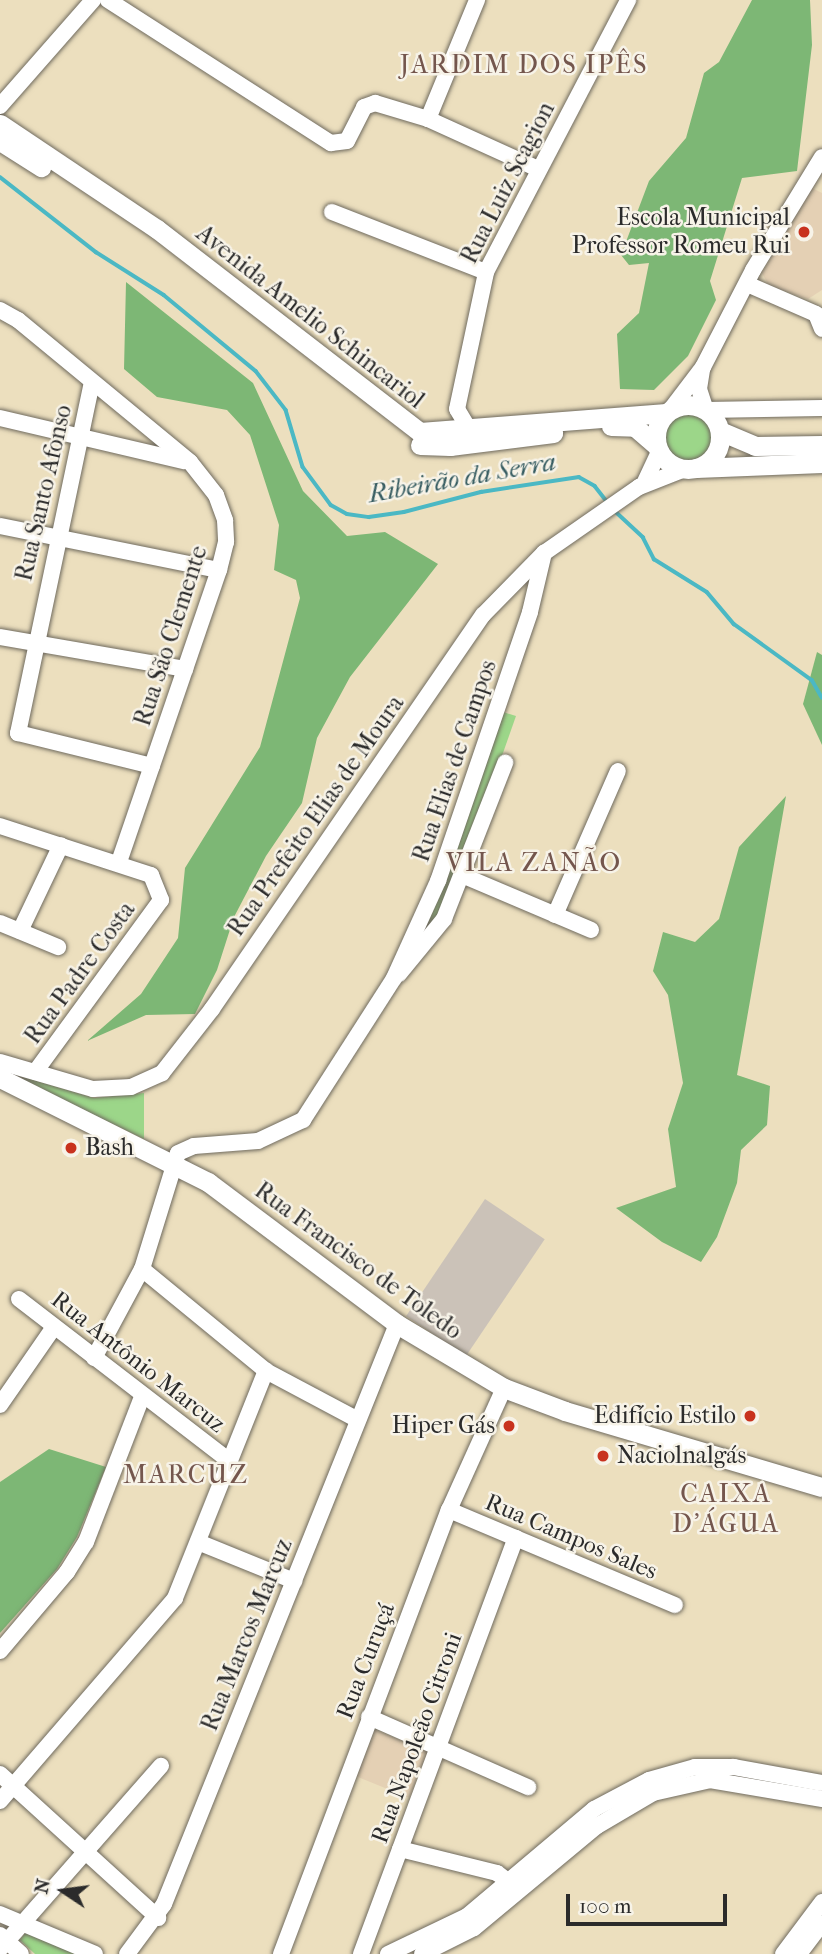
<!DOCTYPE html>
<html>
<head>
<meta charset="utf-8">
<style>
	body { margin:0 }
	#map { position:relative; width:822px; height:1954px; overflow:hidden; background:#ecdfbe; font-family:"IM FELL French Canon",serif }
	div>[style] { position:absolute }
	[style*='--x'] { left:calc(var(--x)*1px); top:calc(var(--y)*1px); width:calc(var(--w)*1px); rotate:calc(var(--a)*1deg) }
	.built>* { inset:0; background:#e4d0b4; transform-origin:0 0 }
	.industrial>* { inset:0; background:#cbc2b8; transform-origin:0 0 }
	.green>* { inset:0; background:#9cd689 }
	.round { border-radius:50% }
	.forest>* { inset:0; background:#7db775 }
	.stream>* { height:3.5px; margin:-1.75px; padding:0 1.75px; transform-origin:1.75px; border-radius:1.75px; background:#4bb8c4 }
	.roads { filter:drop-shadow(0 0 2px #6f6a5e) drop-shadow(0 0 2px #6f6a5e) }
	.minor>* { height:16px; margin:-8px; padding:0 8px; transform-origin:8px; border-radius:8px; background:#fff }
	.major>* { height:19px; margin:-9.5px; padding:0 9.5px; transform-origin:9.5px; border-radius:9.5px; background:#fff }
	.major>.ring { margin:-9.5px; padding:0; box-sizing:content-box; background:none; border:19px solid #fff; border-radius:50% }
	.dots>* { width:19px; height:19px; translate:-50% -50%; box-sizing:border-box; border:4px solid #f7f3e8; border-radius:50% }
	span { translate:-50% -50%; white-space:nowrap; text-align:center; line-height:1.15; -webkit-text-stroke:5px #f7f3e8; paint-order:stroke }
	.street-label { font-size:24px; color:#2b2b2b }
	.poi-label { font-size:24px; color:#2b2b2b }
	.right { translate:-100% -50%; text-align:right }
	.left { translate:0 -50%; text-align:left }
	.neighbourhood-label { font-size:26px; color:#74564d; letter-spacing:2px }
	.water-label { font-size:26px; color:#365c61; font-style:italic }
	.north { position:absolute; left:28px; top:1856px; width:70px; height:70px; -webkit-text-stroke:5px #f7f3e8; paint-order:stroke; rotate:283deg; font-size:19px; font-weight:700; line-height:28px; text-align:center; color:#2b2b2b }
	.north::after { content:''; display:block; margin:auto; width:24px; height:32px; background:#2b2b2b; clip-path:polygon(50% 0,100% 100%,50% 72%,0 100%) }
	.scale { position:absolute; left:566px; top:1894px; width:161px; height:32px; box-sizing:border-box; border:4px solid #2b2b2b; border-top:0; padding-left:9px; font-size:21px; line-height:24px; white-space:nowrap; color:#2b2b2b; -webkit-text-stroke:5px #f7f3e8; paint-order:stroke }
</style>
</head>
<body>
<div id="map">
	<div class="built">
		<div style="clip-path:polygon(812px 188px,822px 193px,822px 290px,808px 299px,769px 286px,762px 273px)"></div>
		<div style="left:375px;top:1730px;width:57px;height:50px;rotate:22deg"></div>
	</div>
	<div class="industrial">
		<div style="left:485px;top:1199px;width:72px;height:141px;rotate:34deg"></div>
	</div>
	<div class="green">
		<div class="round" style="left:662px;top:411px;width:52px;height:52px"></div>
		<div style="clip-path:polygon(503px 712px,516px 716px,462px 870px,440px 914px,410px 955px)"></div>
		<div style="clip-path:polygon(0 1070px,94px 1098px,144px 1093px,144px 1139px)"></div>
		<div style="clip-path:polygon(26px 1932px,78px 1954px,35px 1954px,20px 1940px)"></div>
	</div>
	<div class="forest">
		<div style="clip-path:polygon(752px 0,810px 0,812px 45px,797px 171px,742px 178px,710px 281px,716px 300px,688px 356px,654px 390px,620px 389px,617px 334px,639px 313px,649px 263px,629px 265px,621px 255px,649px 181px,686px 138px,704px 73px,719px 62px)"></div>
		<div style="clip-path:polygon(126px 282px,253px 383px,303px 491px,347px 536px,385px 532px,438px 564px,350px 677px,317px 738px,302px 803px,266px 856px,234px 917px,217px 970px,195px 1014px,146px 1015px,87px 1041px,141px 994px,178px 938px,185px 868px,260px 747px,300px 598px,296px 580px,274px 570px,279px 525px,250px 435px,227px 410px,157px 397px,124px 369px)"></div>
		<div style="clip-path:polygon(817px 652px,822px 655px,822px 745px,803px 704px)"></div>
		<div style="clip-path:polygon(786px 796px,737px 1075px,770px 1086px,767px 1125px,741px 1150px,737px 1183px,717px 1237px,701px 1262px,662px 1242px,616px 1208px,676px 1187px,668px 1129px,683px 1083px,668px 995px,653px 971px,663px 932px,695px 942px,719px 919px,739px 847px)"></div>
		<div style="clip-path:polygon(49px 1449px,106px 1467px,77px 1537px,57px 1569px,0 1633px,0 1482px)"></div>
	</div>
	<div class="stream">
		<div style="--x:0;--y:177;--w:122;--a:38"></div>
		<div style="--x:96;--y:252;--w:80;--a:32.3"></div>
		<div style="--x:164;--y:295;--w:119;--a:39.6"></div>
		<div style="--x:256;--y:371;--w:49;--a:52.4"></div>
		<div style="--x:286;--y:410;--w:59;--a:73.4"></div>
		<div style="--x:303;--y:467;--w:47;--a:53.6"></div>
		<div style="--x:331;--y:505;--w:18;--a:29"></div>
		<div style="--x:347;--y:514;--w:22;--a:8"></div>
		<div style="--x:369;--y:517;--w:35;--a:-8"></div>
		<div style="--x:404;--y:512;--w:80;--a:-14.6"></div>
		<div style="--x:481;--y:492;--w:99;--a:-8.7"></div>
		<div style="--x:579;--y:477;--w:18;--a:29"></div>
		<div style="--x:595;--y:486;--w:23;--a:52"></div>
		<div style="--x:614;--y:510;--w:40;--a:43"></div>
		<div style="--x:643;--y:537;--w:25;--a:63"></div>
		<div style="--x:654;--y:559;--w:62;--a:31.9"></div>
		<div style="--x:707;--y:592;--w:42;--a:49.8"></div>
		<div style="--x:734;--y:624;--w:96;--a:35.7"></div>
		<div style="--x:812;--y:680;--w:20;--a:60"></div>
	</div>
	<div class="roads">
		<div class="minor">
			<div style="--x:108;--y:0;--w:265;--a:32.7"></div>
			<div style="--x:331;--y:143;--w:16;--a:-7"></div>
			<div style="--x:347;--y:141;--w:38;--a:-63"></div>
			<div style="--x:364;--y:107;--w:12;--a:-20"></div>
			<div style="--x:375;--y:103;--w:55;--a:16.8"></div>
			<div style="--x:428;--y:119;--w:121;--a:24.4"></div>
			<div style="--x:0;--y:106;--w:141;--a:-48.7"></div>
			<div style="--x:428;--y:119;--w:129;--a:-67.6"></div>
			<div style="--x:332;--y:212;--w:165;--a:21.3"></div>
			<div style="--x:747;--y:284;--w:75;--a:23.5"></div>
			<div style="--x:816;--y:314;--w:16;--a:68"></div>
			<div style="--x:0;--y:310;--w:21;--a:29"></div>
			<div style="--x:18;--y:320;--w:223;--a:39.5"></div>
			<div style="--x:190;--y:462;--w:42;--a:51.8"></div>
			<div style="--x:216;--y:495;--w:27;--a:70"></div>
			<div style="--x:225;--y:520;--w:22;--a:87"></div>
			<div style="--x:226;--y:542;--w:29;--a:104"></div>
			<div style="--x:219;--y:570;--w:309;--a:108.9"></div>
			<div style="--x:702;--y:370;--w:19;--a:99"></div>
			<div style="--x:699;--y:389;--w:22;--a:72"></div>
			<div style="--x:706;--y:410;--w:116;--a:-1"></div>
			<div style="--x:92;--y:382;--w:359;--a:101.9"></div>
			<div style="--x:18;--y:733;--w:138;--a:13.8"></div>
			<div style="--x:671;--y:409;--w:53;--a:-52.7"></div>
			<div style="--x:703;--y:367;--w:109;--a:-62.7"></div>
			<div style="--x:753;--y:270;--w:132;--a:-58.6"></div>
			<div style="--x:0;--y:418;--w:189;--a:13.2"></div>
			<div style="--x:472;--y:434;--w:29;--a:-121"></div>
			<div style="--x:457;--y:409;--w:140;--a:-78"></div>
			<div style="--x:486;--y:272;--w:307;--a:-62.4"></div>
			<div style="--x:644;--y:484;--w:35;--a:-65"></div>
			<div style="--x:0;--y:526;--w:223;--a:11.4"></div>
			<div style="--x:0;--y:637;--w:188;--a:9.8"></div>
			<div style="--x:0;--y:826;--w:159;--a:18"></div>
			<div style="--x:151;--y:875;--w:27;--a:68"></div>
			<div style="--x:161;--y:900;--w:213;--a:126.2"></div>
			<div style="--x:464;--y:876;--w:138;--a:23"></div>
			<div style="--x:555;--y:915;--w:157;--a:-66.4"></div>
			<div style="--x:0;--y:923;--w:63;--a:22.5"></div>
			<div style="--x:20;--y:931;--w:95;--a:-64.5"></div>
			<div style="--x:399;--y:974;--w:71;--a:-50.7"></div>
			<div style="--x:444;--y:919;--w:168;--a:-68.6"></div>
			<div style="--x:0;--y:1062;--w:97;--a:16.2"></div>
			<div style="--x:93;--y:1089;--w:38;--a:-3"></div>
			<div style="--x:131;--y:1087;--w:34;--a:-24"></div>
			<div style="--x:162;--y:1073;--w:81;--a:-52"></div>
			<div style="--x:212;--y:1009;--w:478;--a:-55.5"></div>
			<div style="--x:483;--y:615;--w:87;--a:-45.5"></div>
			<div style="--x:544;--y:553;--w:116;--a:-34.8"></div>
			<div style="--x:639;--y:487;--w:49;--a:-21.4"></div>
			<div style="--x:142;--y:1269;--w:161;--a:39.4"></div>
			<div style="--x:266;--y:1371;--w:104;--a:28"></div>
			<div style="--x:19;--y:1299;--w:265;--a:37.6"></div>
			<div style="--x:94;--y:1358;--w:101;--a:-61.7"></div>
			<div style="--x:142;--y:1269;--w:121;--a:-72.8"></div>
			<div style="--x:178;--y:1153;--w:17;--a:-24"></div>
			<div style="--x:194;--y:1146;--w:64;--a:-4.5"></div>
			<div style="--x:258;--y:1141;--w:50;--a:-25"></div>
			<div style="--x:303;--y:1120;--w:169;--a:-57.3"></div>
			<div style="--x:394;--y:978;--w:107;--a:-65.6"></div>
			<div style="--x:438;--y:881;--w:284;--a:-71.1"></div>
			<div style="--x:530;--y:612;--w:61;--a:-76.7"></div>
			<div style="--x:0;--y:1405;--w:95;--a:-55.3"></div>
			<div style="--x:449;--y:1510;--w:245;--a:22.8"></div>
			<div style="--x:198;--y:1542;--w:104;--a:22.1"></div>
			<div style="--x:0;--y:1651;--w:104;--a:-49.7"></div>
			<div style="--x:67;--y:1572;--w:36;--a:-58"></div>
			<div style="--x:86;--y:1542;--w:155;--a:-68.9"></div>
			<div style="--x:369;--y:1717;--w:174;--a:23.8"></div>
			<div style="--x:0;--y:1774;--w:214;--a:42.3"></div>
			<div style="--x:0;--y:1801;--w:268;--a:-49.2"></div>
			<div style="--x:175;--y:1598;--w:245;--a:-68.2"></div>
			<div style="--x:400;--y:1849;--w:100;--a:13.9"></div>
			<div style="--x:497;--y:1873;--w:25;--a:37"></div>
			<div style="--x:0;--y:1914;--w:103;--a:22.8"></div>
			<div style="--x:0;--y:1935;--w:28;--a:42"></div>
			<div style="--x:0;--y:1949;--w:244;--a:-48.7"></div>
			<div style="--x:127;--y:1954;--w:62;--a:-53.5"></div>
			<div style="--x:164;--y:1904;--w:625;--a:-68.11"></div>
			<div style="--x:281;--y:1954;--w:475;--a:-69.3"></div>
			<div style="--x:449;--y:1510;--w:134;--a:-65.7"></div>
			<div style="--x:361;--y:1954;--w:444;--a:-69.6"></div>
			<div style="--x:388;--y:1954;--w:88;--a:-25.7"></div>
			<div style="--x:467;--y:1916;--w:166;--a:-40.1"></div>
			<div style="--x:594;--y:1809;--w:62;--a:-27.8"></div>
			<div style="--x:649;--y:1780;--w:48;--a:-15.8"></div>
			<div style="--x:695;--y:1767;--w:39;--a:0"></div>
			<div style="--x:734;--y:1767;--w:89;--a:10.3"></div>
			<div style="--x:422;--y:1954;--w:58;--a:-26.6"></div>
			<div style="--x:474;--y:1928;--w:160;--a:-39.7"></div>
			<div style="--x:597;--y:1826;--w:65;--a:-30.5"></div>
			<div style="--x:653;--y:1793;--w:58;--a:-12.8"></div>
			<div style="--x:710;--y:1780;--w:114;--a:9.6"></div>
			<div style="--x:783;--y:1954;--w:65;--a:-53.1"></div>
			<div style="--x:799;--y:1954;--w:38;--a:-53"></div>
		</div>
		<div class="major">
			<div style="--x:0;--y:124;--w:189;--a:33.8"></div>
			<div style="--x:157;--y:229;--w:332;--a:37.7"></div>
			<div style="--x:420;--y:432;--w:247;--a:-4.4"></div>
			<div style="--x:0;--y:141;--w:49;--a:32.4"></div>
			<div class="ring" style="left:656px;top:405px;width:45px;height:45px"></div>
			<div style="--x:611;--y:426;--w:24;--a:2"></div>
			<div style="--x:635;--y:427;--w:28;--a:41"></div>
			<div style="--x:720;--y:431;--w:38;--a:23"></div>
			<div style="--x:755;--y:446;--w:67;--a:-0.9"></div>
			<div style="--x:420;--y:445;--w:30;--a:2"></div>
			<div style="--x:450;--y:446;--w:104;--a:-7.2"></div>
			<div style="--x:696;--y:468;--w:126;--a:-2.3"></div>
			<div style="--x:0;--y:1078;--w:233;--a:26.6"></div>
			<div style="--x:208;--y:1182;--w:236;--a:36.9"></div>
			<div style="--x:397;--y:1324;--w:125;--a:30.9"></div>
			<div style="--x:504;--y:1388;--w:65;--a:20.7"></div>
			<div style="--x:565;--y:1411;--w:268;--a:16.5"></div>
		</div>
	</div>
	<div class="dots">
		<div style="left:804px;top:232px;background:#c8321e"></div>
		<div style="left:71px;top:1148px;background:#c8321e"></div>
		<div style="left:750px;top:1416px;background:#c8321e"></div>
		<div style="left:509px;top:1426px;background:#c8321e"></div>
		<div style="left:603px;top:1456px;background:#c8321e"></div>
	</div>
	<div class="street-label">
		<span style="left:508px;top:183px;rotate:-63deg">Rua Luiz Scagion</span>
		<span style="left:310px;top:317px;rotate:38deg">Avenida Amelio Schincariol</span>
		<span style="left:44px;top:493px;rotate:-77deg">Rua Santo Afonso</span>
		<span style="left:171px;top:636px;rotate:-72deg">Rua São Clemente</span>
		<span style="left:455px;top:761px;rotate:-71deg">Rua Elias de Campos</span>
		<span style="left:316px;top:816px;rotate:-55deg">Rua Prefeito Elias de Moura</span>
		<span style="left:80px;top:973px;rotate:-54deg">Rua Padre Costa</span>
		<span style="left:358px;top:1261px;rotate:36deg">Rua Francisco de Toledo</span>
		<span style="left:138px;top:1362px;rotate:38deg">Rua Antônio Marcuz</span>
		<span style="left:571px;top:1537px;rotate:23deg">Rua Campos Sales</span>
		<span style="left:247px;top:1635px;rotate:-68deg">Rua Marcos Marcuz</span>
		<span style="left:366px;top:1661px;rotate:-69deg">Rua Curuçá</span>
		<span style="left:417px;top:1738px;rotate:-70deg">Rua Napoleão Citroni</span>
	</div>
	<div class="poi-label">
		<span class="right" style="left:790px;top:232px">Escola Municipal<br>Professor Romeu Rui</span>
		<span class="left" style="left:85px;top:1148px">Bash</span>
		<span class="right" style="left:736px;top:1416px">Edifício Estilo</span>
		<span class="right" style="left:495px;top:1426px">Hiper Gás</span>
		<span class="left" style="left:617px;top:1456px">Naciolnalgás</span>
	</div>
	<div class="neighbourhood-label">
		<span style="left:524px;top:65px">JARDIM DOS IPÊS</span>
		<span style="left:534px;top:863px">VILA ZANÃO</span>
		<span style="left:186px;top:1475px">MARCUZ</span>
		<span style="left:726px;top:1509px">CAIXA<br>D'ÁGUA</span>
	</div>
	<div class="water-label">
		<span style="left:462px;top:478px;rotate:-10deg">Ribeirão da Serra</span>
	</div>
	<div class="north">N</div>
	<div class="scale">100 m</div>
</div>
</body>
</html>
